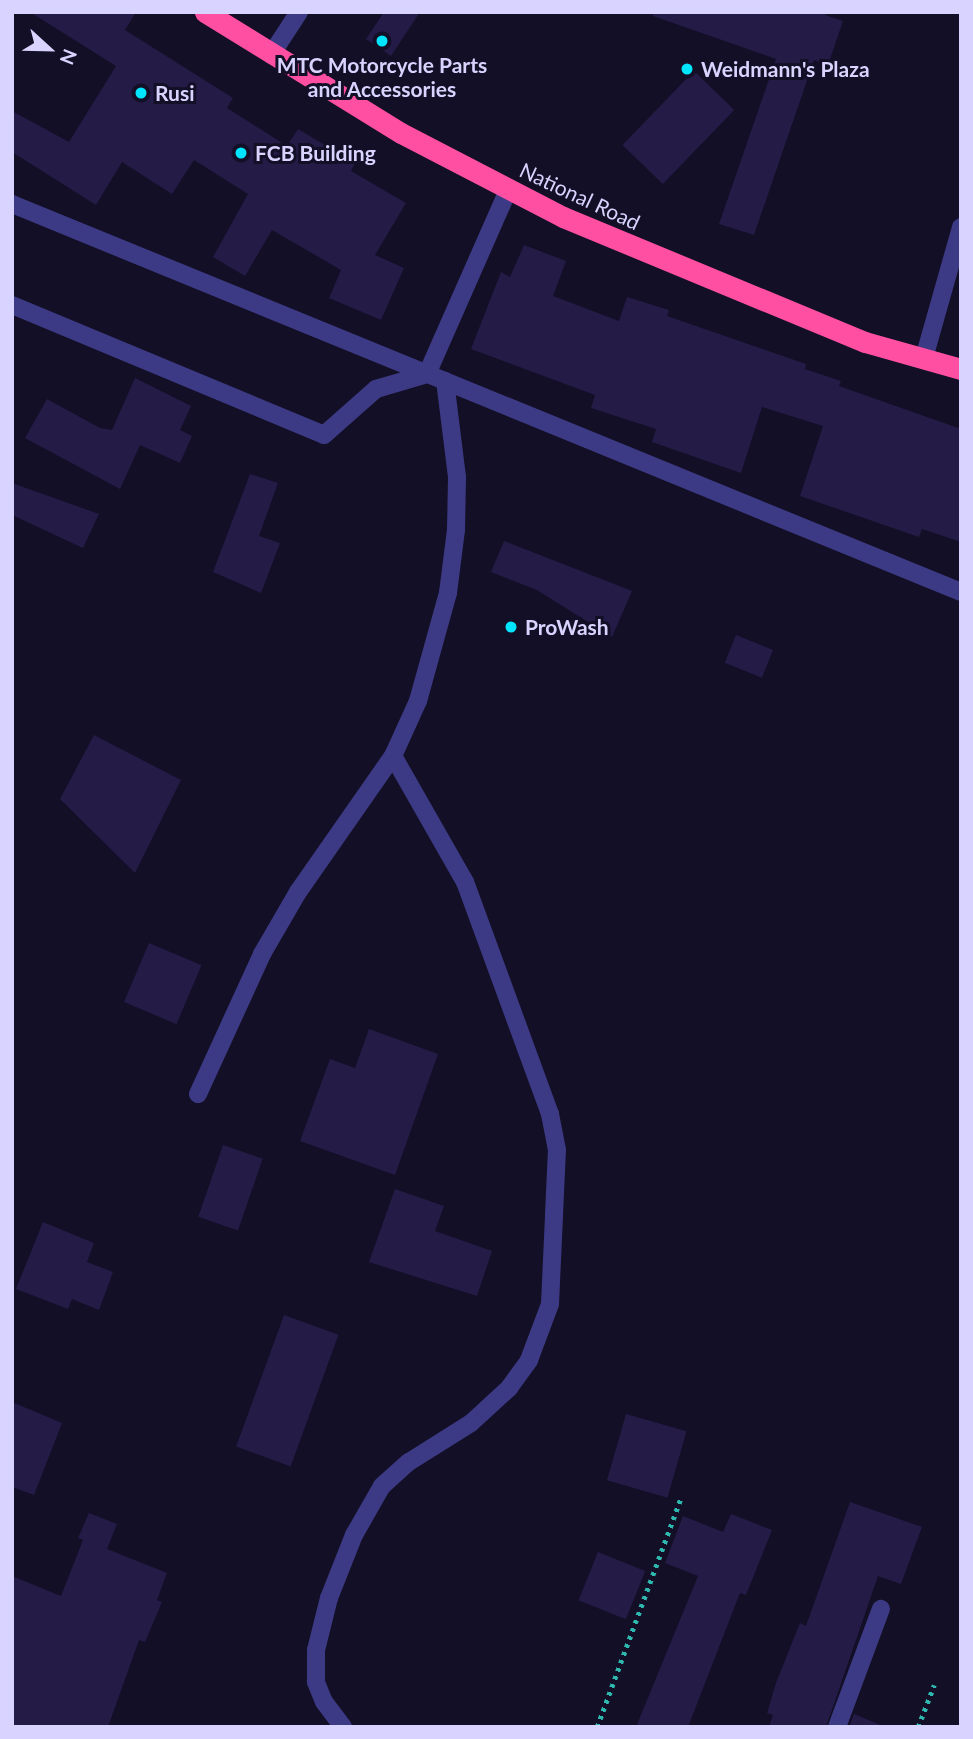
<!DOCTYPE html>
<html>
<head>
<meta charset="utf-8">
<style>
	body { margin:0 }
	#map { position:relative; width:973px; height:1739px; overflow:hidden; background:#130f26; font-family:Lato,sans-serif }
	div>[style] { position:absolute }
	[style*='--x'] { left:calc(var(--x)*1px); top:calc(var(--y)*1px); width:calc(var(--w)*1px); rotate:calc(var(--a)*1deg) }
	.building>* { inset:0; background:#241b47; transform-origin:0 0 }
	.path>* { height:4.5px; margin-top:-2.25px; transform-origin:0; background:repeating-linear-gradient(90deg,#2fb8b0 0 3.5px,transparent 0 8.5px) }
	.lane>* { height:18px; margin:-9px; padding:0 9px; transform-origin:9px; border-radius:9px; background:#3d3a85 }
	.street>* { height:18px; margin:-9px; padding:0 9px; transform-origin:9px; border-radius:9px; background:#3d3a85 }
	.highway>* { height:21px; margin:-10.5px; padding:0 10.5px; transform-origin:10.5px; border-radius:10.5px; background:#ff4fa3 }
	.dots>* { width:19px; height:19px; translate:-50% -50%; box-sizing:border-box; border:4px solid #130f26; border-radius:50% }
	span { translate:-50% -50%; white-space:nowrap; text-align:center; line-height:1.15; -webkit-text-stroke:6px #130f26; paint-order:stroke }
	.poi-label { font-size:21px; color:#d9d4ff; font-weight:700 }
	.left { translate:0 -50%; text-align:left }
	.street-label { font-size:21px; color:#d9d4ff }
	.frame { position:absolute; inset:0; border:14px solid #d9d4ff; pointer-events:none }
	.north { position:absolute; left:14px; top:14px; width:70px; height:70px; -webkit-text-stroke:5px #130f26; paint-order:stroke; rotate:112deg; font-size:19px; font-weight:700; line-height:28px; text-align:center; color:#d9d4ff }
	.north::after { content:''; display:block; margin:auto; width:24px; height:32px; background:#d9d4ff; clip-path:polygon(50% 0,100% 100%,50% 72%,0 100%) }
</style>
</head>
<body>
<div id="map">
	<div class="building">
		<div style="clip-path:polygon(30px 12px,136px 12px,125px 30px,233px 98px,227px 108px,287px 146px,298px 129px,355px 163px,351px 171px,406px 203px,375px 255px,404px 268px,381px 320px,329px 298px,341px 270px,272px 230px,245px 276px,213px 257px,248px 194px,194px 160px,172px 194px,122px 162px,96px 205px,12px 152px,12px 111px,69px 142px,116px 66px)"></div>
		<div style="clip-path:polygon(384px 12px,420px 12px,391px 56px,366px 39px)"></div>
		<div style="clip-path:polygon(653px 12px,828px 12px,825px 15px,843px 21px,828px 65px,814px 60px,754px 235px,719px 224px,776px 59px,653px 16px)"></div>
		<div style="left:694px;top:71px;width:56px;height:103px;rotate:44deg"></div>
		<div style="clip-path:polygon(524px 245px,566px 261px,553px 296px,619px 321px,627px 297px,669px 310px,667px 316px,806px 364px,805px 369px,841px 381px,839px 386px,961px 429px,961px 542px,922px 529px,919px 537px,800px 496px,823px 426px,762px 407px,741px 473px,652px 442px,656px 429px,591px 408px,595px 395px,471px 349px,501px 272px,510px 277px)"></div>
		<div style="clip-path:polygon(135px 378px,191px 406px,180px 430px,192px 436px,180px 463px,140px 445px,120px 489px,25px 438px,47px 399px,100px 428px,112px 430px)"></div>
		<div style="clip-path:polygon(250px 474px,278px 483px,259px 536px,280px 543px,261px 593px,213px 572px)"></div>
		<div style="clip-path:polygon(12px 483px,99px 514px,83px 548px,12px 515px)"></div>
		<div style="clip-path:polygon(504px 541px,632px 591px,612px 637px,537px 590px,491px 572px)"></div>
		<div style="left:736px;top:635px;width:40px;height:30px;rotate:22deg"></div>
		<div style="clip-path:polygon(94px 735px,181px 780px,135px 873px,60px 799px)"></div>
		<div style="left:149px;top:943px;width:57px;height:64px;rotate:23deg"></div>
		<div style="clip-path:polygon(369px 1029px,438px 1054px,395px 1175px,300px 1141px,330px 1059px,355px 1068px)"></div>
		<div style="left:223px;top:1145px;width:42px;height:76px;rotate:19deg"></div>
		<div style="clip-path:polygon(395px 1189px,444px 1206px,435px 1231px,492px 1251px,477px 1296px,369px 1262px)"></div>
		<div style="clip-path:polygon(43px 1222px,94px 1243px,87px 1262px,113px 1272px,99px 1310px,72px 1299px,68px 1309px,16px 1289px)"></div>
		<div style="left:284px;top:1315px;width:58px;height:140px;rotate:20deg"></div>
		<div style="clip-path:polygon(12px 1402px,62px 1423px,34px 1495px,12px 1487px)"></div>
		<div style="left:626px;top:1414px;width:63px;height:69px;rotate:16deg"></div>
		<div style="clip-path:polygon(850px 1502px,922px 1527px,901px 1584px,878px 1576px,826px 1727px,769px 1727px,773px 1715px,767px 1713px,776px 1683px,800px 1623px,806px 1626px)"></div>
		<div style="clip-path:polygon(89px 1513px,117px 1524px,107px 1549px,167px 1573px,157px 1600px,162px 1602px,145px 1642px,139px 1640px,108px 1727px,12px 1727px,12px 1576px,61px 1596px,83px 1540px,78px 1538px)"></div>
		<div style="clip-path:polygon(731px 1514px,772px 1530px,746px 1595px,740px 1593px,688px 1727px,636px 1727px,698px 1576px,665px 1563px,683px 1516px,723px 1532px)"></div>
		<div style="left:598px;top:1552px;width:51px;height:52px;rotate:22deg"></div>
		<div style="clip-path:polygon(854px 1714px,883px 1726px,883px 1727px,849px 1727px)"></div>
	</div>
	<div class="path">
		<div style="--x:597;--y:1727;--w:244;--a:-69.9"></div>
		<div style="--x:918;--y:1727;--w:45;--a:-69.1"></div>
	</div>
	<div class="lane">
		<div style="--x:12;--y:204;--w:1025;--a:22.24"></div>
		<div style="--x:198;--y:1094;--w:154;--a:-65.4"></div>
		<div style="--x:262;--y:954;--w:72;--a:-59.9"></div>
		<div style="--x:298;--y:892;--w:166;--a:-55.1"></div>
		<div style="--x:393;--y:756;--w:60;--a:-65.6"></div>
		<div style="--x:418;--y:701;--w:112;--a:-74.5"></div>
		<div style="--x:448;--y:593;--w:64;--a:-82.8"></div>
		<div style="--x:456;--y:530;--w:53;--a:-88.9"></div>
		<div style="--x:457;--y:477;--w:97;--a:-97.1"></div>
		<div style="--x:343;--y:1727;--w:31;--a:-127"></div>
		<div style="--x:324;--y:1702;--w:22;--a:-112"></div>
		<div style="--x:316;--y:1682;--w:32;--a:-90"></div>
		<div style="--x:316;--y:1650;--w:54;--a:-76"></div>
		<div style="--x:329;--y:1598;--w:68;--a:-68.4"></div>
		<div style="--x:354;--y:1535;--w:56;--a:-60.3"></div>
		<div style="--x:382;--y:1486;--w:36;--a:-42"></div>
		<div style="--x:409;--y:1462;--w:73;--a:-32.2"></div>
		<div style="--x:471;--y:1423;--w:52;--a:-42.6"></div>
		<div style="--x:509;--y:1388;--w:34;--a:-54"></div>
		<div style="--x:529;--y:1360;--w:60;--a:-69.4"></div>
		<div style="--x:550;--y:1304;--w:89;--a:-87.4"></div>
		<div style="--x:554;--y:1215;--w:65;--a:-87.4"></div>
		<div style="--x:557;--y:1150;--w:37;--a:-101"></div>
		<div style="--x:550;--y:1114;--w:247;--a:-110.1"></div>
		<div style="--x:465;--y:882;--w:145;--a:-119.7"></div>
	</div>
	<div class="street">
		<div style="--x:271;--y:55;--w:51;--a:-56.9"></div>
		<div style="--x:12;--y:205;--w:1;--a:-45"></div>
		<div style="--x:12;--y:305;--w:338;--a:22.6"></div>
		<div style="--x:324;--y:435;--w:69;--a:-41.5"></div>
		<div style="--x:376;--y:389;--w:53;--a:-16.4"></div>
		<div style="--x:427;--y:374;--w:201;--a:-66.2"></div>
		<div style="--x:924;--y:358;--w:136;--a:-74.2"></div>
		<div style="--x:837;--y:1727;--w:126;--a:-69.6"></div>
	</div>
	<div class="highway">
		<div style="--x:205;--y:12;--w:230;--a:31.7"></div>
		<div style="--x:401;--y:133;--w:182;--a:27.4"></div>
		<div style="--x:563;--y:217;--w:327;--a:22.5"></div>
		<div style="--x:865;--y:342;--w:100;--a:15.7"></div>
	</div>
	<div class="dots">
		<div style="left:382px;top:41px;background:#00e5ff"></div>
		<div style="left:687px;top:69px;background:#00e5ff"></div>
		<div style="left:141px;top:93px;background:#00e5ff"></div>
		<div style="left:241px;top:153px;background:#00e5ff"></div>
		<div style="left:511px;top:627px;background:#00e5ff"></div>
	</div>
	<div class="poi-label">
		<span style="left:382px;top:77px">MTC Motorcycle Parts<br>and Accessories</span>
		<span class="left" style="left:701px;top:69px">Weidmann's Plaza</span>
		<span class="left" style="left:155px;top:93px">Rusi</span>
		<span class="left" style="left:255px;top:153px">FCB Building</span>
		<span class="left" style="left:525px;top:627px">ProWash</span>
	</div>
	<div class="street-label">
		<span style="left:580px;top:196px;rotate:25deg">National Road</span>
	</div>
	<div class="frame"></div>
	<div class="north">N</div>
</div>
</body>
</html>
